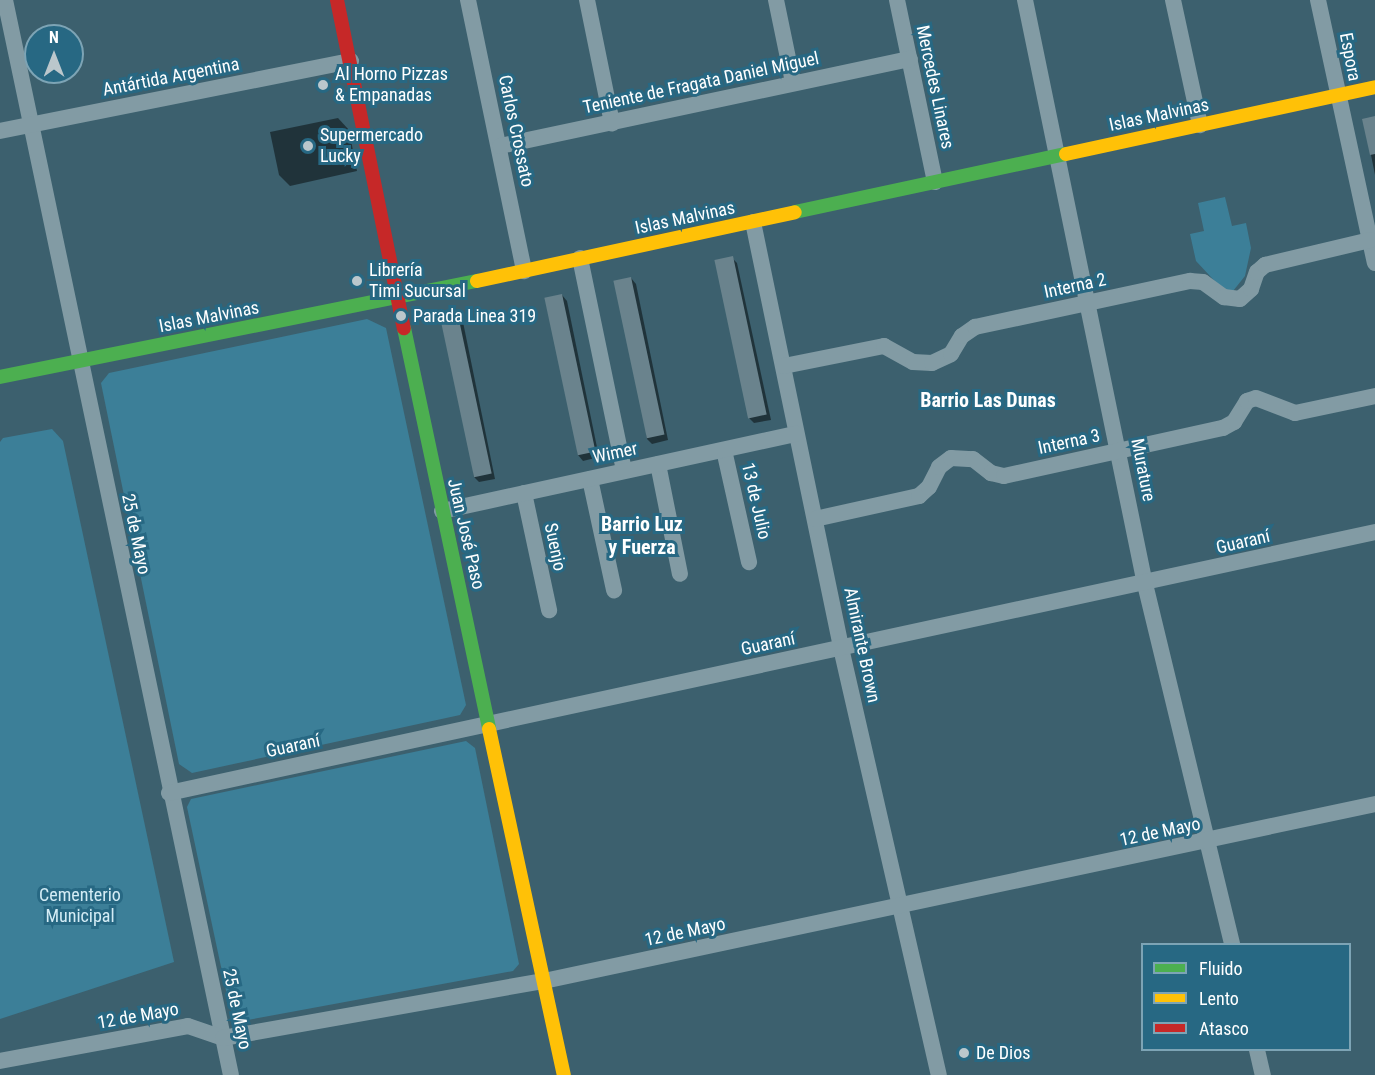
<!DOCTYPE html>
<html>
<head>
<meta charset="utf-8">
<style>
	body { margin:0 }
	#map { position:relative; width:1375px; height:1075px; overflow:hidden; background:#3c606e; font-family:"Roboto Condensed",sans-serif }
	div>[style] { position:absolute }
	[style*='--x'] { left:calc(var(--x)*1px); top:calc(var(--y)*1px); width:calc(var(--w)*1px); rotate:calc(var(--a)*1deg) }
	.green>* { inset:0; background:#3c7f98 }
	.shadow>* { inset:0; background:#0007 }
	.building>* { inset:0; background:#6a838d; transform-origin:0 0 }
	.street>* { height:16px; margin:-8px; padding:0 8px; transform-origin:8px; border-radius:8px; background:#829ba4 }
	.fast>* { height:14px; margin:-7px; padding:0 7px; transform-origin:7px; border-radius:7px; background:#4caf50 }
	.slow>* { height:14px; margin:-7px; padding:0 7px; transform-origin:7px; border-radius:7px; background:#ffc107 }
	.jam>* { height:14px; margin:-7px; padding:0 7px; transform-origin:7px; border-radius:7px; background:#c62828 }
	.dots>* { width:16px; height:16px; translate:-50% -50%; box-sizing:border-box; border:3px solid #276883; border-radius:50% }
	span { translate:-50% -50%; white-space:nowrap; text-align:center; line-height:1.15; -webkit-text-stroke:6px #276883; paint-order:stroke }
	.street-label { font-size:18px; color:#fff }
	.poi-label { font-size:18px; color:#fff }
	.left { translate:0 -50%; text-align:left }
	.park-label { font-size:18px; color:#d4ecf5 }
	.neighbourhood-label { font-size:20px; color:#fff; font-weight:700 }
	.legend { position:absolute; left:1141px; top:943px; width:210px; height:108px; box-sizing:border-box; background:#276883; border:2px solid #7da4b5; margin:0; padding:8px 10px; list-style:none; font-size:18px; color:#fff }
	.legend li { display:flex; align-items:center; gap:12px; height:30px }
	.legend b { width:30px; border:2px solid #7da4b5 }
	.north { position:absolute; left:24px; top:24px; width:60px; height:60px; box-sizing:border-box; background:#276883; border:2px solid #7da4b5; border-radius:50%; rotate:0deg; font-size:16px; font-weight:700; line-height:24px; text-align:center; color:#fff }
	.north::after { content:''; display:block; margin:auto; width:21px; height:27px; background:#bbc7cc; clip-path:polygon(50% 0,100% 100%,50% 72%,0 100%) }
</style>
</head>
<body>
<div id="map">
	<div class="green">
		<div style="clip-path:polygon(1225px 197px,1232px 226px,1246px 223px,1251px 248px,1245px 276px,1233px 291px,1224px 291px,1196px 261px,1190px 234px,1204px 231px,1198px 203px)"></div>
		<div style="clip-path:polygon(367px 319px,386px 328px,466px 705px,460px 715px,192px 773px,179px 764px,101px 383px,109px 373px)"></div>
		<div style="clip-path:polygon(52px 429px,63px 441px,174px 962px,0 1019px,0 442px,3px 438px)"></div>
		<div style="clip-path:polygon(466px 741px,475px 748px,519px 964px,513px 971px,242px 1021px,230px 1009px,187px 807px,191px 799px)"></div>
	</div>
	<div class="shadow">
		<div style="clip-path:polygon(338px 118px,349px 130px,357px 171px,290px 186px,279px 175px,270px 132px)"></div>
		<div style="clip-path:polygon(1375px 118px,1375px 175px,1364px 120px)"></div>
		<div style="clip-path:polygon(732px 258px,737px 263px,771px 420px,754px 423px,749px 418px)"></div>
		<div style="clip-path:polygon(631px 278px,636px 284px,668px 440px,652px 444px,647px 439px)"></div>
		<div style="clip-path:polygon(562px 295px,567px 301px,599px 457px,583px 461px,578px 455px)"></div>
		<div style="clip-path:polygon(458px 317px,463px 322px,495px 479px,479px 482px,474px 477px)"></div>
	</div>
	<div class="building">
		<div style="clip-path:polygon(1375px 116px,1375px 154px,1370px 155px,1362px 119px)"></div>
		<div style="left:733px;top:256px;width:162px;height:19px;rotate:78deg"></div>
		<div style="left:631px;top:277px;width:161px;height:18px;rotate:78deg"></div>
		<div style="left:562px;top:294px;width:161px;height:18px;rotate:78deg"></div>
		<div style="left:458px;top:315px;width:162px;height:18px;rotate:78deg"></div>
	</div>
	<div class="street">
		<div style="--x:5;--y:0;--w:1098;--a:78.13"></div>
		<div style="--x:468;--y:0;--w:277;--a:78.3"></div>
		<div style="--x:587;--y:0;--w:126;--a:78.5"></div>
		<div style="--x:776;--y:0;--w:84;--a:78.3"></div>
		<div style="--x:897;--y:0;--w:186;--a:78.2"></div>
		<div style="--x:1025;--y:0;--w:596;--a:78.39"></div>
		<div style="--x:1145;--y:584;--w:370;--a:76.4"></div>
		<div style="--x:1173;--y:0;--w:128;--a:77.8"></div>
		<div style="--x:1318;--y:0;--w:269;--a:77.8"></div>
		<div style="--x:0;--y:131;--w:358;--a:-11.3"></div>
		<div style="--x:500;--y:146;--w:419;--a:-12"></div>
		<div style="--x:753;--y:222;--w:435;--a:78.3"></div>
		<div style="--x:841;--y:648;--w:438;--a:77.1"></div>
		<div style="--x:580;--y:258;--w:217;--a:78.3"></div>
		<div style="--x:784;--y:366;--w:102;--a:-11.3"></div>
		<div style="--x:884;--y:346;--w:33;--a:29"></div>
		<div style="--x:913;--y:362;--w:19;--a:3"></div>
		<div style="--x:932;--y:363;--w:21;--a:-25"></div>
		<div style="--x:951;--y:354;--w:21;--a:-59"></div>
		<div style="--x:962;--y:336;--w:16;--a:-35"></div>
		<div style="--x:975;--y:327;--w:220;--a:-12.1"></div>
		<div style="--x:1190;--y:281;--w:13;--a:4"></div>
		<div style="--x:1203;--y:282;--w:26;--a:36"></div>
		<div style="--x:1224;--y:297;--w:16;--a:7"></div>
		<div style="--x:1240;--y:299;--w:15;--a:-42"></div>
		<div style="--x:1251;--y:289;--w:18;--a:-71"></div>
		<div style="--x:1257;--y:272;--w:11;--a:-41"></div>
		<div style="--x:1265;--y:265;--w:108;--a:-13.4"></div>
		<div style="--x:724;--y:450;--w:115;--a:77.4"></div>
		<div style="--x:658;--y:464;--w:112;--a:78.7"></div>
		<div style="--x:590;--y:479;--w:114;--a:77.8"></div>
		<div style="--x:524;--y:493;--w:120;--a:77.9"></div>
		<div style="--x:442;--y:511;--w:362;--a:-12.3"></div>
		<div style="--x:815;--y:519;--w:107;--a:-12.5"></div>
		<div style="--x:919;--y:496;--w:13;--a:-42"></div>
		<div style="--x:929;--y:487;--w:22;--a:-63"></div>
		<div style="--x:939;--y:467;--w:15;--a:-37"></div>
		<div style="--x:951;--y:458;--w:22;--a:3"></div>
		<div style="--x:973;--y:459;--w:23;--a:38"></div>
		<div style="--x:991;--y:473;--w:13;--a:13"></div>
		<div style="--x:1004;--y:476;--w:224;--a:-12.4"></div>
		<div style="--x:1223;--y:428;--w:13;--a:-29"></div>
		<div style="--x:1234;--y:422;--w:25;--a:-58"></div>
		<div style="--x:1247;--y:401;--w:9;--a:-18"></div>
		<div style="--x:1256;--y:398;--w:42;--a:21"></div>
		<div style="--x:1295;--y:413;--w:82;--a:-12"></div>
		<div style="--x:169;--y:793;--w:1234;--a:-12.21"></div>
		<div style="--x:1257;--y:1050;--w:26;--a:77"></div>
		<div style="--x:0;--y:1061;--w:191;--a:-10.5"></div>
		<div style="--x:188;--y:1026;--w:37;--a:19"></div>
		<div style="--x:223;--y:1038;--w:326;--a:-10.1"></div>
		<div style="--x:544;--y:981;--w:850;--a:-12.02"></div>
	</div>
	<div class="fast">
		<div style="--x:795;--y:212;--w:277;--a:-12.1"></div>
		<div style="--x:404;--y:328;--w:410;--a:78"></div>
		<div style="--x:0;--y:377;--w:487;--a:-11.4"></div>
	</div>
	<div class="slow">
		<div style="--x:1066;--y:154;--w:316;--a:-12.2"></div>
		<div style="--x:477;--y:281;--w:325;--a:-12.2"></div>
		<div style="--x:489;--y:729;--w:354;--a:77.8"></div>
	</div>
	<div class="jam">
		<div style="--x:337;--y:0;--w:335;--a:78.5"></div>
	</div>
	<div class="dots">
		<div style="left:323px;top:85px;background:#bbc7cc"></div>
		<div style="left:308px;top:146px;background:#bbc7cc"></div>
		<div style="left:357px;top:281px;background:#bbc7cc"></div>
		<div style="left:401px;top:316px;background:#bbc7cc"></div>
		<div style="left:964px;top:1053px;background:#bbc7cc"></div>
	</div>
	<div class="street-label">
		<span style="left:1350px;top:57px;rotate:79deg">Espora</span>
		<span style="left:171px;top:77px;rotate:-11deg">Antártida Argentina</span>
		<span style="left:701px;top:83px;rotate:-12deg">Teniente de Fragata Daniel Miguel</span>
		<span style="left:935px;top:87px;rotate:78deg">Mercedes Linares</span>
		<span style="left:1159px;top:115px;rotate:-12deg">Islas Malvinas</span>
		<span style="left:516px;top:131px;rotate:78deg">Carlos Crossato</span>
		<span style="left:685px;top:218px;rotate:-12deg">Islas Malvinas</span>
		<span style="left:1075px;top:286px;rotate:-12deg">Interna 2</span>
		<span style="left:209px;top:317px;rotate:-11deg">Islas Malvinas</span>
		<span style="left:1069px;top:442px;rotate:-12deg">Interna 3</span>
		<span style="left:615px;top:453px;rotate:-12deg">Wimer</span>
		<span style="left:1143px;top:470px;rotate:79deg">Murature</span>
		<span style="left:756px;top:501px;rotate:77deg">13 de Julio</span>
		<span style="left:136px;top:534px;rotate:78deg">25 de Mayo</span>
		<span style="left:466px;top:534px;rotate:77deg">Juan José Paso</span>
		<span style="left:1243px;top:542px;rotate:-13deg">Guaraní</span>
		<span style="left:555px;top:547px;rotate:78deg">Suenjo</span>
		<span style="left:768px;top:644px;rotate:-12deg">Guaraní</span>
		<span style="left:862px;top:645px;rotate:78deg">Almirante Brown</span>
		<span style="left:293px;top:746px;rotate:-12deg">Guaraní</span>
		<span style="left:1160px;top:832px;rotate:-12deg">12 de Mayo</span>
		<span style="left:685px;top:932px;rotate:-12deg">12 de Mayo</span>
		<span style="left:237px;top:1009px;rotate:78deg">25 de Mayo</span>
		<span style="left:138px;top:1016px;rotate:-10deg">12 de Mayo</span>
	</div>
	<div class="poi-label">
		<span class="left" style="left:335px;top:85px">Al Horno Pizzas<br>&amp; Empanadas</span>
		<span class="left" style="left:320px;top:146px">Supermercado<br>Lucky</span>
		<span class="left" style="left:369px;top:281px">Librería<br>Timi Sucursal</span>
		<span class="left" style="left:413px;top:316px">Parada Linea 319</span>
		<span class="left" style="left:976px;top:1053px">De Dios</span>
	</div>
	<div class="park-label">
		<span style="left:80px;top:906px">Cementerio<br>Municipal</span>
	</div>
	<div class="neighbourhood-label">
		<span style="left:988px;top:400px">Barrio Las Dunas</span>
		<span style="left:642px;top:536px">Barrio Luz<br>y Fuerza</span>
	</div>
	<ul class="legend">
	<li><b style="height:8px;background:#4caf50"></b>Fluido</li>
	<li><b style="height:8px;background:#ffc107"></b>Lento</li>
	<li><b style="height:8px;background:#c62828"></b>Atasco</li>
	</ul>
	<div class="north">N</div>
</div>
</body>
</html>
